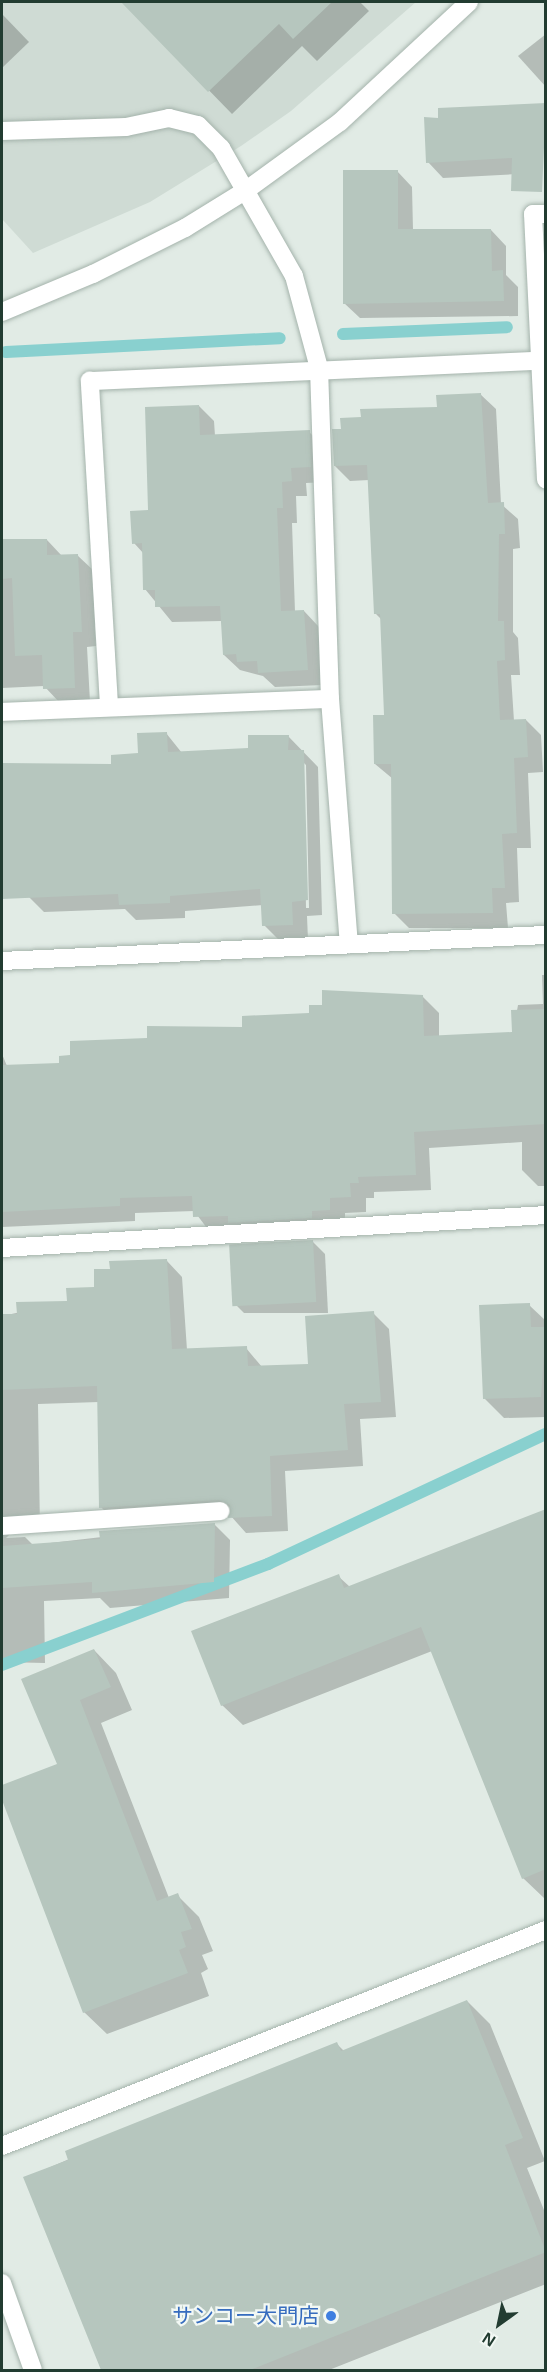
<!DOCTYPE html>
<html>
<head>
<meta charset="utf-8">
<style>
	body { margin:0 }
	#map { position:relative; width:547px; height:2372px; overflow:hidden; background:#e1ebe5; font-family:Arial,"Noto Sans JP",sans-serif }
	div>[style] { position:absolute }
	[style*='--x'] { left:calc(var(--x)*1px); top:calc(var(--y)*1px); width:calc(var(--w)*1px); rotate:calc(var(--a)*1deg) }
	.built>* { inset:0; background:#cfdbd4 }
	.shadow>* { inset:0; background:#0003 }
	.stream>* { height:12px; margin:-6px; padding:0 6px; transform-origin:6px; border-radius:6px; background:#89d0cf }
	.building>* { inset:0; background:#b6c6be; transform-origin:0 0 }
	.roads { filter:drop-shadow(0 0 2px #a4b3ab) drop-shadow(0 0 2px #a4b3ab) }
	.minor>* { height:18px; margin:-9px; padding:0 9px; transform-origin:9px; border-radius:9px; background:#fff }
	.dots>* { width:16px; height:16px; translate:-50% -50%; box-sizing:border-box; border:3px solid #f2f8f4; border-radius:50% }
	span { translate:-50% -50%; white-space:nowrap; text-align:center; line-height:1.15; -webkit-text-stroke:4.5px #f2f8f4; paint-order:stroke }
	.shop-label { font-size:21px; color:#366cbe }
	.right { translate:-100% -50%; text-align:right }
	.frame { position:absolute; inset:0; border:3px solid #223c31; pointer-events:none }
	.north { position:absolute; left:469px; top:2294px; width:60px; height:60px; -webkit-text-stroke:4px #f2f8f4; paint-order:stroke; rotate:213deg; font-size:16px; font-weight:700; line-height:24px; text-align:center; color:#223c31 }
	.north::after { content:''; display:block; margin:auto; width:21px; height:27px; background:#223c31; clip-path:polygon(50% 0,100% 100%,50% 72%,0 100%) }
</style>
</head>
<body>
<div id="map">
	<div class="built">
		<div style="clip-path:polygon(2px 2px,416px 2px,291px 111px,241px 146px,150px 202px,33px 253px,2px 219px)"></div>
	</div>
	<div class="shadow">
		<div style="clip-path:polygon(123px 2px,360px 2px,369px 11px,317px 61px,302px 46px,232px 114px)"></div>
		<div style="clip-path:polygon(2px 14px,29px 42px,2px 68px)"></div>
		<div style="clip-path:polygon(546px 34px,546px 87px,518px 56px)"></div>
		<div style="clip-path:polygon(522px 106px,517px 174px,443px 178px,428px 162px,440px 119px)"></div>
		<div style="clip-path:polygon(397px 171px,412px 187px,413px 230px,491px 230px,506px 246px,506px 275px,518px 287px,518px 316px,360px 318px,344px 303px)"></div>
		<div style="clip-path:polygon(480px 394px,496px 409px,501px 504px,518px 519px,520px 548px,513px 549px,513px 632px,518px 638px,520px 675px,511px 675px,514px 721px,526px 720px,541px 735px,543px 772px,528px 773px,531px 848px,517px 848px,519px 902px,506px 903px,508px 928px,409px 928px,394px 913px,393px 779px,375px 764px,385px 716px,382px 620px,376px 614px,369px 480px,350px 481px,335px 466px,342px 430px,362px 418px,438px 408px)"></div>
		<div style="clip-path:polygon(199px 406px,214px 421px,215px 436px,309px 432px,325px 447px,326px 482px,306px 483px,307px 496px,296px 496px,297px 523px,292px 523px,295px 612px,304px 611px,319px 627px,323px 685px,275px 687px,263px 676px,240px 670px,224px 655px,222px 621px,172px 622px,145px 589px,144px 554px,134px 543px)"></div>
		<div style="clip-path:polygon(2px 540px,47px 540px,62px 556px,77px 555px,93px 570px,96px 646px,87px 647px,90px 702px,60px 703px,44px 686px,2px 688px)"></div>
		<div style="clip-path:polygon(evenodd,166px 733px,182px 753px,250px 750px,288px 736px,318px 767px,322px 915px,307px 916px,308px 940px,279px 940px,264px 925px,263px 905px,185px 911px,185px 918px,136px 920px,125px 909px,44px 912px,29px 897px,28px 846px,2px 847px,2px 766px,113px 765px,139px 755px,166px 733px,303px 762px,306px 765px,309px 908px,306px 908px,303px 762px)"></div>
		<div style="clip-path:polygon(542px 975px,546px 975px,546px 1186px,538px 1186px,522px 1170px,522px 1142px,429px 1148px,431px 1190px,374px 1192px,374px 1198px,366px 1198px,366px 1212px,345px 1213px,345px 1225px,210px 1232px,194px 1211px,135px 1213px,135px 1221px,2px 1227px,2px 1054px,7px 1066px,61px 1065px,148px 1040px,244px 1028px,423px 997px,439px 1013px,439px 1037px,513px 1033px,518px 1005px,543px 1004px)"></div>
		<div style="clip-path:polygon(313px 1242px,325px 1254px,328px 1313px,244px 1313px,232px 1301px)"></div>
		<div style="clip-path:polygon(167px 1261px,182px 1277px,187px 1350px,246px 1348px,262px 1367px,310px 1366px,373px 1313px,389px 1329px,396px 1417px,360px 1419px,363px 1466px,285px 1471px,288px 1531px,246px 1533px,230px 1515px,116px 1523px,101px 1507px,99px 1402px,38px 1404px,40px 1529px,12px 1532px,6px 1538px,25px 1537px,33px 1545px,214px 1524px,230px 1540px,229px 1598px,110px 1608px,100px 1598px,44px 1601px,45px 1663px,2px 1662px,2px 1316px,68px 1302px,96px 1289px,111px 1270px)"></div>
		<div style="clip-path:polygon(529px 1305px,546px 1321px,546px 1417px,504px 1418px,484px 1398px)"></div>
		<div style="clip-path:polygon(546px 1511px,546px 1897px,544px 1898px,523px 1878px,432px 1651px,243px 1725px,222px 1705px,338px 1576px,350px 1587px)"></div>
		<div style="clip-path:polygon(94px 1650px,116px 1673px,132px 1710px,101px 1723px,169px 1898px,177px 1895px,199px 1917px,213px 1951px,202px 1955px,208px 1969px,201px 1973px,209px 1996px,107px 2034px,84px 2012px,2px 1796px,2px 1787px,59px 1765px)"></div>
		<div style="clip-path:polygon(467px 2001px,490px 2024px,545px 2161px,527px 2168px,546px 2215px,546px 2284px,329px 2370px,103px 2370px,25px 2178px,337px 2044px,344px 2051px)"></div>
	</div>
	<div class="stream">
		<div style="--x:343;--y:334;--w:164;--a:-2.4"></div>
		<div style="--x:6;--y:352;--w:274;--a:-2.9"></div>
		<div style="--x:2;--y:1665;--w:285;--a:-20.8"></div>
		<div style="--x:268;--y:1564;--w:307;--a:-25.1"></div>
	</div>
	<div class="building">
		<div style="clip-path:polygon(121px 2px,332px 2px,293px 39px,279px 24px,208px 92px)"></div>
		<div style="clip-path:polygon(546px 103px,542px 192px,511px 191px,512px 158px,426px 163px,424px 117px,438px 118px,438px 108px)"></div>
		<div style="clip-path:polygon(343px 170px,398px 170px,398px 229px,491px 229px,492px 271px,503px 270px,504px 301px,343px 304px)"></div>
		<div style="clip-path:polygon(481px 393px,488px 503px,504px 502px,505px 534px,499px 534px,498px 621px,504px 621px,505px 660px,497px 661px,500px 720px,526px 719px,528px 757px,514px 758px,517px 833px,502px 834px,505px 888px,492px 888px,493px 913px,392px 914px,391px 764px,374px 764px,373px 715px,384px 715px,380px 614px,374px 614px,367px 465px,334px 466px,332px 429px,341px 429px,340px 418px,361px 417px,360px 409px,437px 407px,436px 395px)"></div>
		<div style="clip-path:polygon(199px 405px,200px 435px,310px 430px,311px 467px,291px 468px,292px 481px,282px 482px,283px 508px,277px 508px,281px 611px,304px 610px,308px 670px,258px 673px,257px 661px,237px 662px,236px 654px,223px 655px,220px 606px,155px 607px,155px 590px,143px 590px,142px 543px,132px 544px,130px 511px,148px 510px,145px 407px)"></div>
		<div style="clip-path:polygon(2px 539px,47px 539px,47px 555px,78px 554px,82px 632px,73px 632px,75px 688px,43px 689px,42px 655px,15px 656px,12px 578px,2px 579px)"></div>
		<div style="clip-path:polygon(167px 732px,168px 752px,248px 748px,248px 735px,289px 735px,288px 750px,304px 750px,308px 900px,292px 902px,293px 925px,262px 926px,260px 889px,170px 896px,170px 903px,119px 905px,118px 894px,2px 899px,2px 763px,111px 764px,111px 755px,138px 753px,137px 733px)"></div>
		<div style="clip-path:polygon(322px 990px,423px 995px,424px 1036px,512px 1032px,511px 1010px,546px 1009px,546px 1124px,414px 1132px,416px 1175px,358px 1177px,359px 1183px,350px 1183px,351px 1197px,330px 1198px,330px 1210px,312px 1211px,312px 1218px,228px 1223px,228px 1216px,193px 1217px,192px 1196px,120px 1198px,120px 1206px,2px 1212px,2px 1065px,59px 1063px,59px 1056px,70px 1055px,70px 1041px,147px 1038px,147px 1026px,242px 1027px,242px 1016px,309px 1013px,309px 1005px,322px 1005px)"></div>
		<div style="left:313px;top:1240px;width:62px;height:84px;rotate:87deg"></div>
		<div style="clip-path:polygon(167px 1259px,172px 1349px,247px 1346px,248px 1366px,308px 1364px,305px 1316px,374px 1311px,381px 1402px,344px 1404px,348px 1450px,270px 1456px,272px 1516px,228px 1518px,230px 1505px,219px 1500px,99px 1508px,97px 1386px,2px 1390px,2px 1314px,17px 1314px,16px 1302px,67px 1301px,66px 1288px,94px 1287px,94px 1269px,110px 1269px,109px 1261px)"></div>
		<div style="clip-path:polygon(530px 1303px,531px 1327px,546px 1327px,541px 1397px,483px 1399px,479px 1305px)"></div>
		<div style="clip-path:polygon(546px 1509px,546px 1869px,522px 1879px,421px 1627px,221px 1706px,191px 1631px,339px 1574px,344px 1588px)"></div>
		<div style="clip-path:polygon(215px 1523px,214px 1582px,92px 1593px,92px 1582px,2px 1588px,2px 1546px,100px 1539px,99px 1531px)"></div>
		<div style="clip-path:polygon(94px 1649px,111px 1687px,80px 1700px,157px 1901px,178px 1893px,192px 1929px,181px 1932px,186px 1947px,179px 1950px,188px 1973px,83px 2013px,2px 1800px,2px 1785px,57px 1764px,21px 1679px)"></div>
		<div style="clip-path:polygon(467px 2000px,523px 2138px,505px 2145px,546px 2252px,250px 2370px,101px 2370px,23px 2177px,68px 2160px,65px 2151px,337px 2042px,341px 2051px)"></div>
	</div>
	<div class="roads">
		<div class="minor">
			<div style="--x:2;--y:131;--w:124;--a:-1.8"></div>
			<div style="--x:126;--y:127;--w:44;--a:-11.8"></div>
			<div style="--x:169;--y:118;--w:30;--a:14"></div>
			<div style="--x:198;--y:125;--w:33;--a:45"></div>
			<div style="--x:221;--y:148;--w:147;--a:60.3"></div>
			<div style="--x:294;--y:276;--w:95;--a:74.8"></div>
			<div style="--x:319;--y:368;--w:331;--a:88.1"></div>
			<div style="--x:330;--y:699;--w:246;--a:85.6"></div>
			<div style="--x:546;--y:214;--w:13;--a:180"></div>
			<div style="--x:533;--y:214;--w:266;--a:87.2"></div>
			<div style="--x:2;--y:312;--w:99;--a:-22.7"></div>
			<div style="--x:93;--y:274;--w:103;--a:-26.6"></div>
			<div style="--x:185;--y:228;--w:70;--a:-31.7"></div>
			<div style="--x:245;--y:191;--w:117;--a:-36"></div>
			<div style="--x:340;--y:122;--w:176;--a:-42.9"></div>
			<div style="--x:109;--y:705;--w:325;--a:-93.4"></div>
			<div style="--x:90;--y:381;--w:456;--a:-2.6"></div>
			<div style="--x:2;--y:712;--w:328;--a:-2.3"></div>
			<div style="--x:2;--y:961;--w:545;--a:-2.74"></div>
			<div style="--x:2;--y:1248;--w:545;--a:-3.47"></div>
			<div style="--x:2;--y:1526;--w:219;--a:-3.9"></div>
			<div style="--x:2;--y:2146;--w:585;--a:-21.66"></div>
			<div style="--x:2;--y:2283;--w:92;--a:70.4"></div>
		</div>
	</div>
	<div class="dots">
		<div style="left:331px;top:2316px;background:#3f7fe0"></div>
	</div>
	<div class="shop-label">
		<span class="right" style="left:319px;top:2316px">サンコー大門店</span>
	</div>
	<div class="frame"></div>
	<div class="north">N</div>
</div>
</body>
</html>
